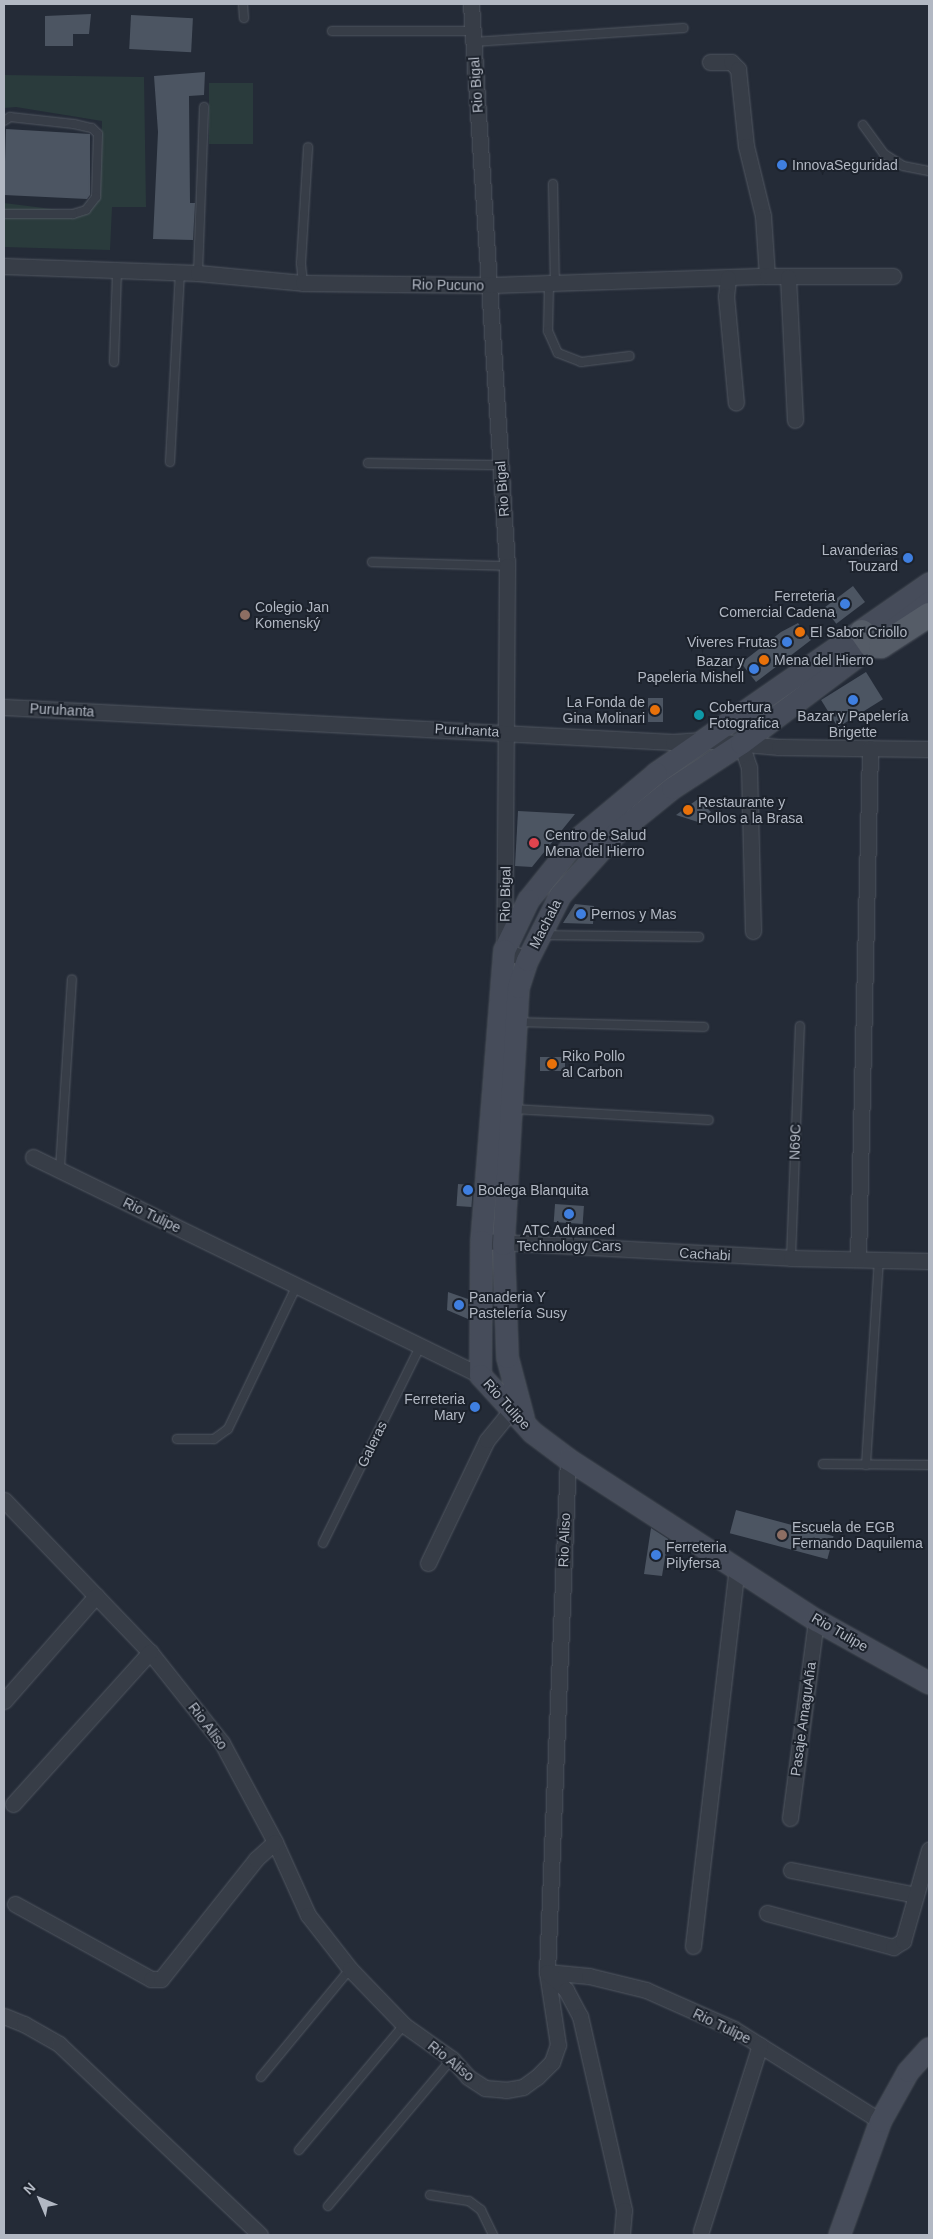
<!DOCTYPE html>
<html>
<head>
<meta charset="utf-8">
<style>
	body { margin:0 }
	#map { position:relative; width:933px; height:2239px; overflow:hidden; background:#242b37; font-family:Arial,sans-serif }
	div>[style] { position:absolute }
	[style*='--x'] { left:calc(var(--x)*1px); top:calc(var(--y)*1px); width:calc(var(--w)*1px); rotate:calc(var(--a)*1deg) }
	.green>* { inset:0; background:#2a3b3c; transform-origin:0 0 }
	.building>* { inset:0; background:#4c5562; transform-origin:0 0 }
	.roads { filter:drop-shadow(0 0 1px #525862) drop-shadow(0 0 1px #525862) }
	.lane>* { height:8px; margin:-4px; padding:0 4px; transform-origin:4px; border-radius:4px; background:#373d47 }
	.street>* { height:15px; margin:-7.5px; padding:0 7.5px; transform-origin:7.5px; border-radius:7.5px; background:#373d47 }
	.secondary>* { height:21px; margin:-10.5px; padding:0 10.5px; transform-origin:10.5px; border-radius:10.5px; background:#464c5a }
	.primary>* { height:24px; margin:-12px; padding:0 12px; transform-origin:12px; border-radius:12px; background:#555c67 }
	.dots>* { width:14px; height:14px; translate:-50% -50%; box-sizing:border-box; border:2px solid #1c222c; border-radius:50% }
	span { translate:-50% -50%; white-space:nowrap; text-align:center; line-height:1.15; -webkit-text-stroke:4px #1c222c; paint-order:stroke }
	.street-label { font-size:14px; color:#b2b8c3 }
	.poi-label { font-size:14px; color:#b2b8c3 }
	.left { translate:0 -50%; text-align:left }
	.right { translate:-100% -50%; text-align:right }
	.frame { position:absolute; inset:0; border:5px solid #b2b8c3; pointer-events:none }
	.north { position:absolute; left:15px; top:2174px; width:50px; height:50px; -webkit-text-stroke:4px #1c222c; paint-order:stroke; rotate:315deg; font-size:14px; font-weight:700; line-height:20px; text-align:center; color:#b2b8c3 }
	.north::after { content:''; display:block; margin:auto; width:18px; height:22px; background:#b2b8c3; clip-path:polygon(50% 0,100% 100%,50% 72%,0 100%) }
</style>
</head>
<body>
<div id="map">
	<div class="green">
		<div style="clip-path:polygon(4px 75px,144px 77px,146px 207px,112px 207px,110px 250px,4px 247px,4px 203px,76px 212px,100px 193px,102px 121px,16px 107px,4px 108px)"></div>
		<div style="left:209px;top:83px;width:44px;height:61px"></div>
	</div>
	<div class="building">
		<div style="clip-path:polygon(91px 14px,89px 34px,73px 34px,73px 46px,45px 46px,45px 16px)"></div>
		<div style="left:131px;top:15px;width:62px;height:34px;rotate:3deg"></div>
		<div style="clip-path:polygon(205px 72px,204px 95px,189px 96px,190px 203px,195px 203px,193px 240px,153px 239px,158px 132px,154px 76px)"></div>
		<div style="clip-path:polygon(6px 129px,90px 134px,90px 195px,87px 199px,4px 195px)"></div>
		<div style="left:853px;top:586px;width:20px;height:36px;rotate:53deg"></div>
		<div style="clip-path:polygon(798px 623px,811px 640px,756px 682px,741px 663px,781px 632px)"></div>
		<div style="left:866px;top:672px;width:32px;height:53px;rotate:58deg"></div>
		<div style="left:648px;top:698px;width:15px;height:24px"></div>
		<div style="clip-path:polygon(698px 799px,711px 812px,698px 822px,676px 815px)"></div>
		<div style="clip-path:polygon(518px 811px,575px 814px,532px 867px,515px 866px)"></div>
		<div style="clip-path:polygon(575px 904px,594px 906px,593px 924px,563px 923px)"></div>
		<div style="left:540px;top:1057px;width:25px;height:14px"></div>
		<div style="left:458px;top:1184px;width:15px;height:22px;rotate:4deg"></div>
		<div style="left:555px;top:1204px;width:29px;height:18px;rotate:4deg"></div>
		<div style="clip-path:polygon(448px 1292px,468px 1299px,468px 1319px,447px 1310px)"></div>
		<div style="left:736px;top:1510px;width:101px;height:24px;rotate:15deg"></div>
		<div style="clip-path:polygon(651px 1528px,668px 1539px,662px 1576px,644px 1574px)"></div>
	</div>
	<div class="roads">
		<div class="lane">
			<div style="--x:243;--y:4;--w:14;--a:86"></div>
			<div style="--x:332;--y:31;--w:141;--a:0"></div>
			<div style="--x:473;--y:42;--w:211;--a:-3.8"></div>
			<div style="--x:4;--y:121;--w:7;--a:-34"></div>
			<div style="--x:10;--y:117;--w:64;--a:6.2"></div>
			<div style="--x:74;--y:124;--w:18;--a:13"></div>
			<div style="--x:92;--y:128;--w:8;--a:45"></div>
			<div style="--x:98;--y:134;--w:63;--a:91.8"></div>
			<div style="--x:96;--y:197;--w:16;--a:128"></div>
			<div style="--x:86;--y:210;--w:14;--a:163"></div>
			<div style="--x:73;--y:214;--w:69;--a:180"></div>
			<div style="--x:863;--y:125;--w:36;--a:54"></div>
			<div style="--x:884;--y:154;--w:22;--a:32"></div>
			<div style="--x:903;--y:166;--w:26;--a:11"></div>
			<div style="--x:553;--y:184;--w:101;--a:88.9"></div>
			<div style="--x:198;--y:273;--w:166;--a:-87.9"></div>
			<div style="--x:303;--y:283;--w:20;--a:-96"></div>
			<div style="--x:301;--y:263;--w:116;--a:-86.5"></div>
			<div style="--x:549;--y:285;--w:46;--a:91.2"></div>
			<div style="--x:548;--y:331;--w:24;--a:66"></div>
			<div style="--x:558;--y:353;--w:25;--a:21"></div>
			<div style="--x:581;--y:362;--w:49;--a:-7"></div>
			<div style="--x:114;--y:362;--w:92;--a:-88.1"></div>
			<div style="--x:170;--y:462;--w:189;--a:-87"></div>
			<div style="--x:368;--y:463;--w:133;--a:0.9"></div>
			<div style="--x:372;--y:562;--w:135;--a:1.7"></div>
			<div style="--x:541;--y:935;--w:158;--a:0.7"></div>
			<div style="--x:518;--y:1022;--w:186;--a:1.5"></div>
			<div style="--x:512;--y:1109;--w:197;--a:3.2"></div>
			<div style="--x:60;--y:1169;--w:190;--a:-86.4"></div>
			<div style="--x:791;--y:1258;--w:232;--a:-87.8"></div>
			<div style="--x:177;--y:1439;--w:37;--a:0"></div>
			<div style="--x:214;--y:1439;--w:17;--a:-36"></div>
			<div style="--x:228;--y:1429;--w:160;--a:-64.4"></div>
			<div style="--x:823;--y:1464;--w:106;--a:0.5"></div>
			<div style="--x:866;--y:1465;--w:206;--a:-86.4"></div>
			<div style="--x:323;--y:1543;--w:221;--a:-63.7"></div>
			<div style="--x:261;--y:2077;--w:140;--a:-50.5"></div>
			<div style="--x:299;--y:2150;--w:163;--a:-50"></div>
			<div style="--x:430;--y:2195;--w:39;--a:9"></div>
			<div style="--x:469;--y:2201;--w:15;--a:37"></div>
			<div style="--x:481;--y:2210;--w:28;--a:64"></div>
			<div style="--x:328;--y:2206;--w:192;--a:-49.9"></div>
		</div>
		<div class="street">
			<div style="--x:471;--y:4;--w:563;--a:86.33"></div>
			<div style="--x:507;--y:566;--w:384;--a:90.4"></div>
			<div style="--x:504;--y:950;--w:25;--a:23"></div>
			<div style="--x:710;--y:62;--w:21;--a:0"></div>
			<div style="--x:731;--y:62;--w:10;--a:45"></div>
			<div style="--x:738;--y:69;--w:77;--a:84.1"></div>
			<div style="--x:746;--y:146;--w:72;--a:76.3"></div>
			<div style="--x:763;--y:216;--w:60;--a:86.2"></div>
			<div style="--x:4;--y:266;--w:194;--a:2.1"></div>
			<div style="--x:198;--y:273;--w:105;--a:5.4"></div>
			<div style="--x:303;--y:283;--w:188;--a:0.6"></div>
			<div style="--x:491;--y:285;--w:276;--a:-1.9"></div>
			<div style="--x:767;--y:276;--w:126;--a:0"></div>
			<div style="--x:788;--y:277;--w:143;--a:87.2"></div>
			<div style="--x:728;--y:278;--w:18;--a:96"></div>
			<div style="--x:726;--y:296;--w:107;--a:84.7"></div>
			<div style="--x:4;--y:707;--w:670;--a:2.99"></div>
			<div style="--x:673;--y:742;--w:29;--a:-4"></div>
			<div style="--x:702;--y:740;--w:77;--a:5.2"></div>
			<div style="--x:779;--y:747;--w:150;--a:0.8"></div>
			<div style="--x:741;--y:743;--w:25;--a:72"></div>
			<div style="--x:749;--y:767;--w:164;--a:88.6"></div>
			<div style="--x:33;--y:1157;--w:497;--a:26"></div>
			<div style="--x:481;--y:1241;--w:310;--a:3.1"></div>
			<div style="--x:791;--y:1258;--w:138;--a:1.2"></div>
			<div style="--x:858;--y:1259;--w:511;--a:-88.65"></div>
			<div style="--x:4;--y:1500;--w:211;--a:46.2"></div>
			<div style="--x:150;--y:1652;--w:116;--a:51.6"></div>
			<div style="--x:222;--y:1743;--w:112;--a:61.8"></div>
			<div style="--x:275;--y:1842;--w:80;--a:65.7"></div>
			<div style="--x:308;--y:1915;--w:68;--a:52.1"></div>
			<div style="--x:350;--y:1969;--w:78;--a:46"></div>
			<div style="--x:404;--y:2025;--w:59;--a:35.3"></div>
			<div style="--x:452;--y:2059;--w:24;--a:48"></div>
			<div style="--x:468;--y:2077;--w:20;--a:33"></div>
			<div style="--x:485;--y:2088;--w:21;--a:5"></div>
			<div style="--x:506;--y:2090;--w:17;--a:-10"></div>
			<div style="--x:523;--y:2087;--w:17;--a:-36"></div>
			<div style="--x:537;--y:2077;--w:21;--a:-45"></div>
			<div style="--x:552;--y:2062;--w:18;--a:-71"></div>
			<div style="--x:558;--y:2045;--w:74;--a:-98.6"></div>
			<div style="--x:547;--y:1972;--w:513;--a:-87.66"></div>
			<div style="--x:428;--y:1563;--w:136;--a:-64.4"></div>
			<div style="--x:487;--y:1440;--w:40;--a:-51"></div>
			<div style="--x:4;--y:1701;--w:140;--a:-48.8"></div>
			<div style="--x:13;--y:1804;--w:205;--a:-48"></div>
			<div style="--x:790;--y:1818;--w:200;--a:-82.5"></div>
			<div style="--x:791;--y:1870;--w:127;--a:11.3"></div>
			<div style="--x:15;--y:1904;--w:155;--a:28.9"></div>
			<div style="--x:151;--y:1979;--w:10;--a:0"></div>
			<div style="--x:161;--y:1979;--w:153;--a:-51.6"></div>
			<div style="--x:256;--y:1859;--w:25;--a:-42"></div>
			<div style="--x:767;--y:1913;--w:131;--a:15.1"></div>
			<div style="--x:893;--y:1947;--w:12;--a:-31"></div>
			<div style="--x:903;--y:1941;--w:95;--a:-74.1"></div>
			<div style="--x:693;--y:1946;--w:382;--a:-83.4"></div>
			<div style="--x:547;--y:1972;--w:42;--a:5.4"></div>
			<div style="--x:589;--y:1976;--w:59;--a:13.8"></div>
			<div style="--x:646;--y:1990;--w:96;--a:23.9"></div>
			<div style="--x:734;--y:2029;--w:173;--a:32.2"></div>
			<div style="--x:547;--y:1972;--w:26;--a:43"></div>
			<div style="--x:566;--y:1990;--w:30;--a:62"></div>
			<div style="--x:580;--y:2016;--w:199;--a:77.2"></div>
			<div style="--x:624;--y:2210;--w:25;--a:95"></div>
			<div style="--x:4;--y:2016;--w:22;--a:22"></div>
			<div style="--x:24;--y:2024;--w:40;--a:29.7"></div>
			<div style="--x:59;--y:2044;--w:277;--a:43.5"></div>
			<div style="--x:701;--y:2231;--w:195;--a:-72.4"></div>
		</div>
		<div class="secondary">
			<div style="--x:929;--y:583;--w:333;--a:145.2"></div>
			<div style="--x:656;--y:773;--w:103;--a:140.1"></div>
			<div style="--x:577;--y:839;--w:78;--a:128.8"></div>
			<div style="--x:528;--y:900;--w:55;--a:115.6"></div>
			<div style="--x:504;--y:950;--w:292;--a:94.5"></div>
			<div style="--x:481;--y:1241;--w:134;--a:90.4"></div>
			<div style="--x:480;--y:1375;--w:77;--a:47.6"></div>
			<div style="--x:532;--y:1432;--w:45;--a:36.9"></div>
			<div style="--x:568;--y:1459;--w:296;--a:33"></div>
			<div style="--x:816;--y:1620;--w:129;--a:29.1"></div>
			<div style="--x:523;--y:1418;--w:63;--a:-104.7"></div>
			<div style="--x:507;--y:1357;--w:113;--a:-92"></div>
			<div style="--x:503;--y:1244;--w:257;--a:-86.7"></div>
			<div style="--x:518;--y:987;--w:28;--a:-72"></div>
			<div style="--x:527;--y:960;--w:73;--a:-63.1"></div>
			<div style="--x:560;--y:895;--w:82;--a:-48"></div>
			<div style="--x:615;--y:834;--w:73;--a:-38.9"></div>
			<div style="--x:672;--y:788;--w:82;--a:-33.1"></div>
			<div style="--x:741;--y:743;--w:235;--a:-36.9"></div>
			<div style="--x:839;--y:2235;--w:121;--a:-70.2"></div>
			<div style="--x:880;--y:2121;--w:57;--a:-60.8"></div>
			<div style="--x:908;--y:2071;--w:31;--a:-48"></div>
		</div>
		<div class="primary">
			<div style="--x:862;--y:632;--w:16;--a:55"></div>
			<div style="--x:871;--y:645;--w:10;--a:6"></div>
			<div style="--x:881;--y:646;--w:57;--a:-32.9"></div>
		</div>
	</div>
	<div class="dots">
		<div style="left:782px;top:165px;background:#3f7fe0"></div>
		<div style="left:908px;top:558px;background:#3f7fe0"></div>
		<div style="left:845px;top:604px;background:#3f7fe0"></div>
		<div style="left:245px;top:615px;background:#8d6e63"></div>
		<div style="left:800px;top:632px;background:#e8710a"></div>
		<div style="left:787px;top:642px;background:#3f7fe0"></div>
		<div style="left:764px;top:660px;background:#e8710a"></div>
		<div style="left:754px;top:669px;background:#3f7fe0"></div>
		<div style="left:853px;top:700px;background:#3f7fe0"></div>
		<div style="left:655px;top:710px;background:#e8710a"></div>
		<div style="left:699px;top:715px;background:#0f9aa8"></div>
		<div style="left:688px;top:810px;background:#e8710a"></div>
		<div style="left:534px;top:843px;background:#e0444e"></div>
		<div style="left:581px;top:914px;background:#3f7fe0"></div>
		<div style="left:552px;top:1064px;background:#e8710a"></div>
		<div style="left:468px;top:1190px;background:#3f7fe0"></div>
		<div style="left:569px;top:1214px;background:#3f7fe0"></div>
		<div style="left:459px;top:1305px;background:#3f7fe0"></div>
		<div style="left:475px;top:1407px;background:#3f7fe0"></div>
		<div style="left:782px;top:1535px;background:#8d6e63"></div>
		<div style="left:656px;top:1555px;background:#3f7fe0"></div>
	</div>
	<div class="street-label">
		<span style="left:476px;top:85px;rotate:-94deg">Rio Bigal</span>
		<span style="left:448px;top:285px;rotate:1deg">Rio Pucuno</span>
		<span style="left:502px;top:489px;rotate:-94deg">Rio Bigal</span>
		<span style="left:62px;top:710px;rotate:3deg">Puruhanta</span>
		<span style="left:467px;top:730px;rotate:3deg">Puruhanta</span>
		<span style="left:505px;top:894px;rotate:-89deg">Rio Bigal</span>
		<span style="left:545px;top:924px;rotate:-63deg">Machala</span>
		<span style="left:795px;top:1142px;rotate:-88deg">N69C</span>
		<span style="left:152px;top:1215px;rotate:26deg">Rio Tulipe</span>
		<span style="left:705px;top:1254px;rotate:3deg">Cachabi</span>
		<span style="left:507px;top:1404px;rotate:48deg">Rio Tulipe</span>
		<span style="left:372px;top:1444px;rotate:-64deg">Galeras</span>
		<span style="left:564px;top:1540px;rotate:-88deg">Rio Aliso</span>
		<span style="left:840px;top:1632px;rotate:30deg">Rio Tulipe</span>
		<span style="left:803px;top:1719px;rotate:-82deg">Pasaje AmaguAña</span>
		<span style="left:208px;top:1726px;rotate:53deg">Rio Aliso</span>
		<span style="left:722px;top:2026px;rotate:26deg">Rio Tulipe</span>
		<span style="left:451px;top:2061px;rotate:39deg">Rio Aliso</span>
	</div>
	<div class="poi-label">
		<span class="left" style="left:792px;top:165px">InnovaSeguridad</span>
		<span class="right" style="left:898px;top:558px">Lavanderias<br>Touzard</span>
		<span class="right" style="left:835px;top:604px">Ferreteria<br>Comercial Cadena</span>
		<span class="left" style="left:255px;top:615px">Colegio Jan<br>Komenský</span>
		<span class="left" style="left:810px;top:632px">El Sabor Criollo</span>
		<span class="right" style="left:777px;top:642px">Viveres Frutas</span>
		<span class="left" style="left:774px;top:660px">Mena del Hierro</span>
		<span class="right" style="left:744px;top:669px">Bazar y<br>Papeleria Mishell</span>
		<span class="right" style="left:645px;top:710px">La Fonda de<br>Gina Molinari</span>
		<span class="left" style="left:709px;top:715px">Cobertura<br>Fotografica</span>
		<span style="left:853px;top:724px">Bazar y Papelería<br>Brigette</span>
		<span class="left" style="left:698px;top:810px">Restaurante y<br>Pollos a la Brasa</span>
		<span class="left" style="left:545px;top:843px">Centro de Salud<br>Mena del Hierro</span>
		<span class="left" style="left:591px;top:914px">Pernos y Mas</span>
		<span class="left" style="left:562px;top:1064px">Riko Pollo<br>al Carbon</span>
		<span class="left" style="left:478px;top:1190px">Bodega Blanquita</span>
		<span style="left:569px;top:1238px">ATC Advanced<br>Technology Cars</span>
		<span class="left" style="left:469px;top:1305px">Panaderia Y<br>Pastelería Susy</span>
		<span class="right" style="left:465px;top:1407px">Ferreteria<br>Mary</span>
		<span class="left" style="left:792px;top:1535px">Escuela de EGB<br>Fernando Daquilema</span>
		<span class="left" style="left:666px;top:1555px">Ferreteria<br>Pilyfersa</span>
	</div>
	<div class="frame"></div>
	<div class="north">N</div>
</div>
</body>
</html>
